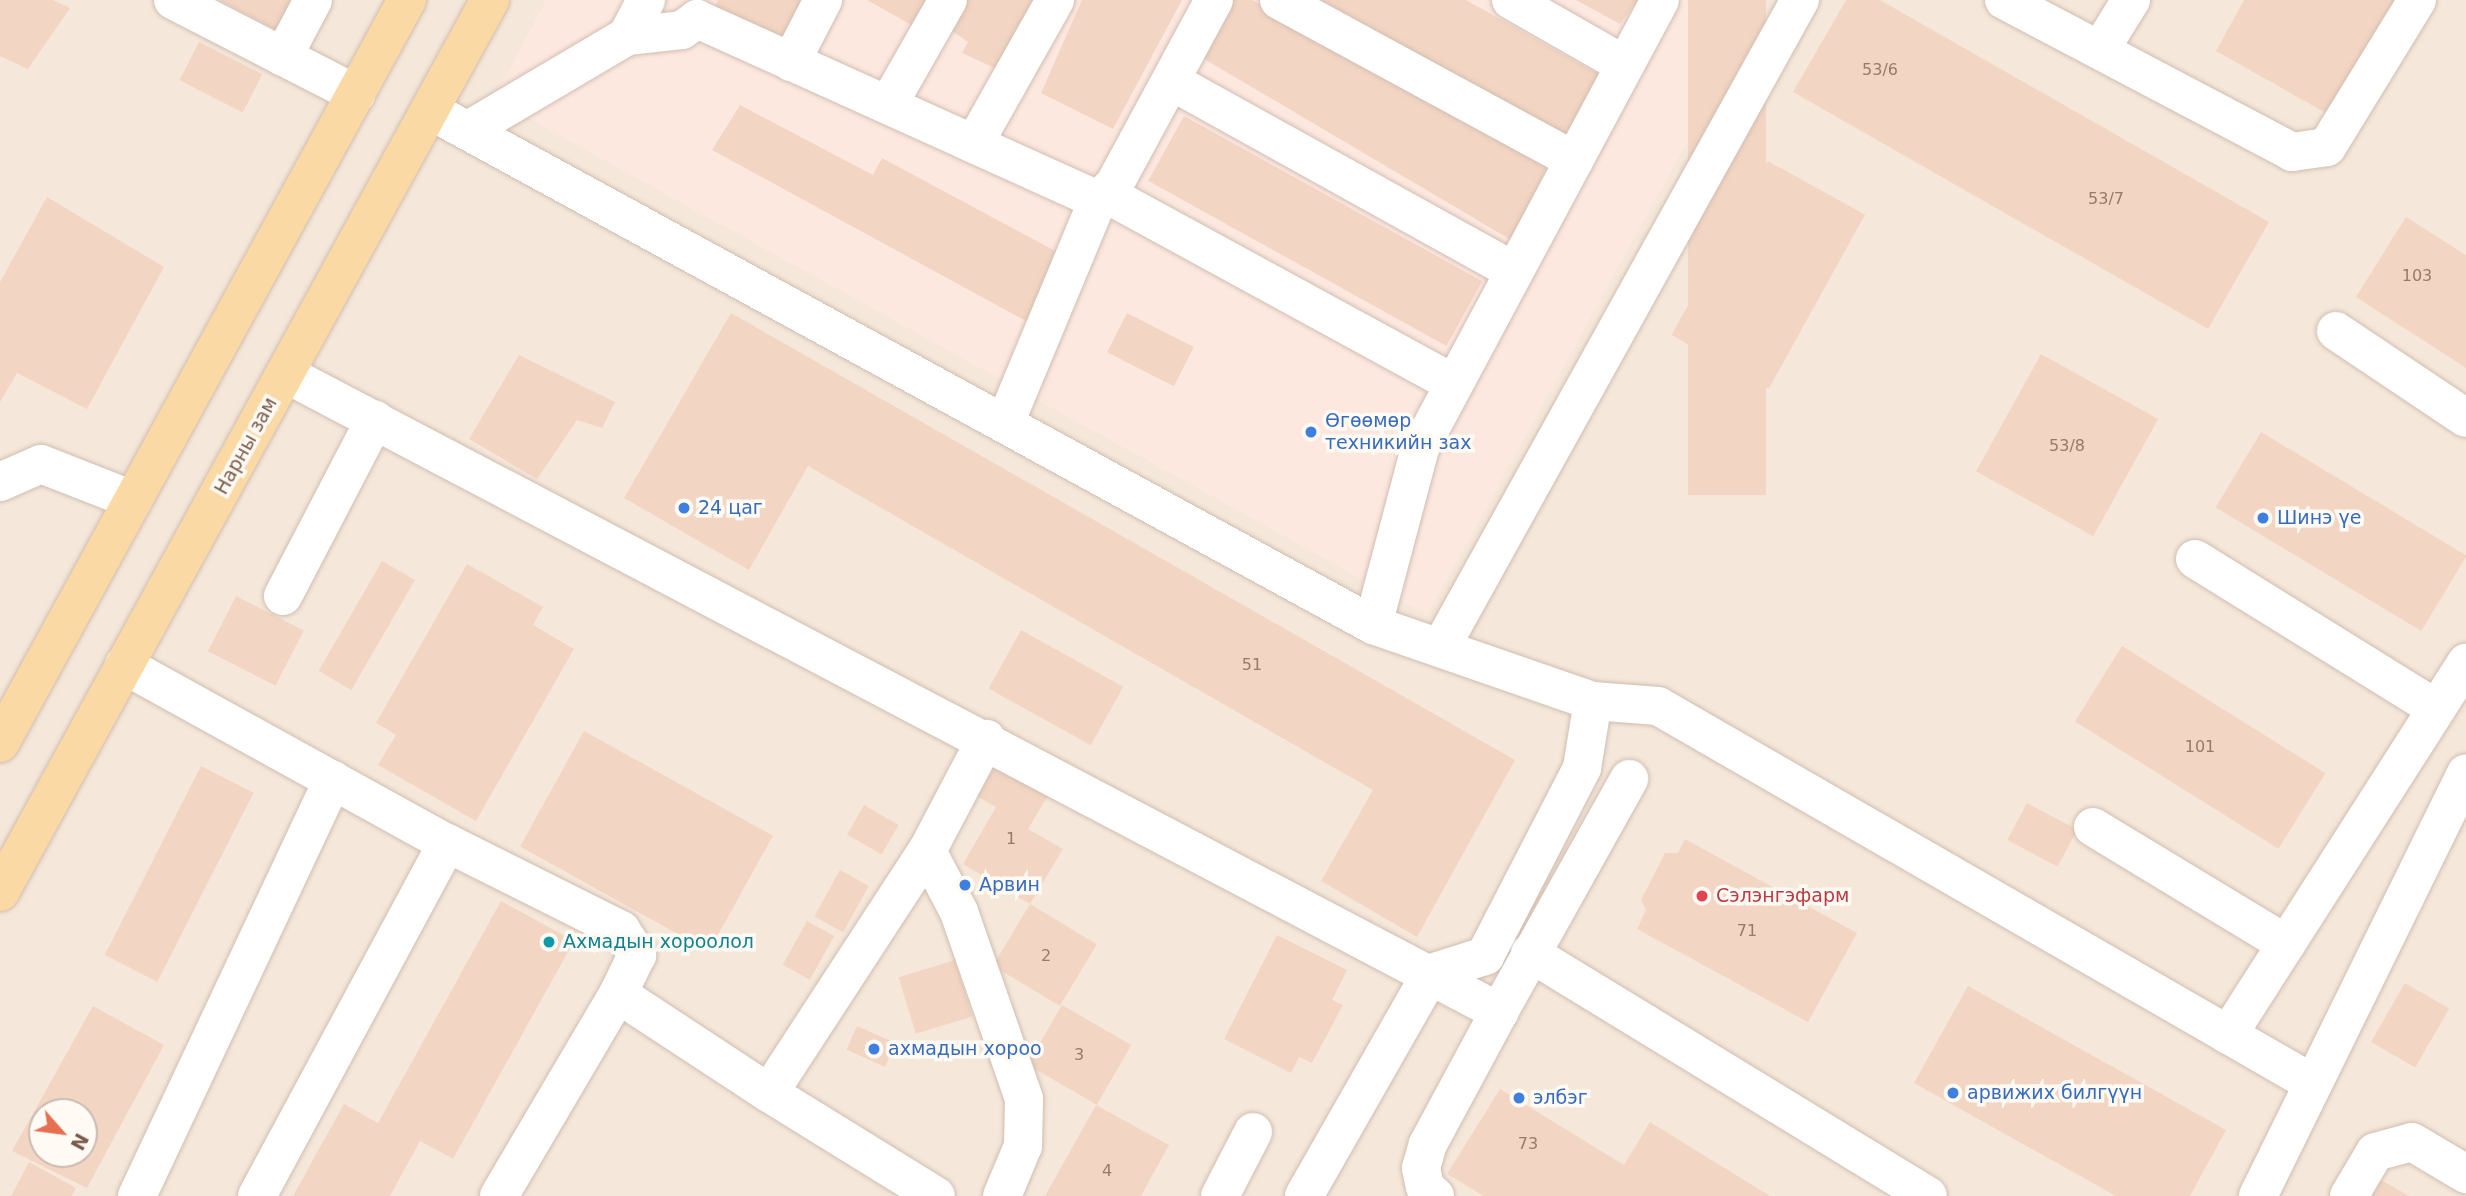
<!DOCTYPE html>
<html>
<head>
<meta charset="utf-8">
<style>
	body { margin:0 }
	#map { position:relative; width:2466px; height:1196px; overflow:hidden; background:#fdf6ec; font-family:"DejaVu Sans",sans-serif }
	div>[style] { position:absolute }
	[style*='--x'] { left:calc(var(--x)*1px); top:calc(var(--y)*1px); width:calc(var(--w)*1px); rotate:calc(var(--a)*1deg) }
	.residential>* { inset:0; background:#f5e8da }
	.commercial>* { inset:0; background:#fde8e0 }
	.building>* { inset:0; background:#f3d5c3; transform-origin:0 0 }
	.roads { filter:drop-shadow(0 0 2px #d1beb0) drop-shadow(0 0 2px #d1beb0) }
	.minor>* { height:38px; margin:-19px; padding:0 19px; transform-origin:19px; border-radius:19px; background:#fff }
	.major>* { height:38px; margin:-19px; padding:0 19px; transform-origin:19px; border-radius:19px; background:#fbd9a5 }
	.dots>* { width:19px; height:19px; translate:-50% -50%; box-sizing:border-box; border:4px solid #fffaf3; border-radius:50% }
	span { translate:-50% -50%; white-space:nowrap; text-align:center; line-height:1.15; -webkit-text-stroke:7px #fffaf3; paint-order:stroke }
	.number-label { font-size:16px; color:#987a6a }
	.number-label span { -webkit-text-stroke-width:0 }
	.shop-label { font-size:19px; color:#366cbe }
	.left { translate:0 -50%; text-align:left }
	.street-label { font-size:19px; color:#7a5c4d }
	.health-label { font-size:19px; color:#be3a42 }
	.culture-label { font-size:19px; color:#0d838f }
	.north { position:absolute; left:28px; top:1098px; width:70px; height:70px; box-sizing:border-box; background:#fffaf3; border:2px solid #cabbb1; border-radius:50%; rotate:118deg; font-size:19px; font-weight:700; line-height:28px; text-align:center; color:#7a5c4d }
	.north::after { content:''; display:block; margin:auto; width:24px; height:32px; background:#e76f51; clip-path:polygon(50% 0,100% 100%,50% 72%,0 100%) }
</style>
</head>
<body>
<div id="map">
	<div class="residential">
		<div style="clip-path:polygon(evenodd,0 0,2466px 0,2466px 1196px,0 1196px,0 0,42px 1112px,84px 1112px,84px 1154px,42px 1154px,42px 1112px)"></div>
	</div>
	<div class="commercial">
		<div style="clip-path:polygon(546px 0,1765px 0,1427px 615px,494px 99px)"></div>
	</div>
	<div class="building">
		<div style="clip-path:polygon(0 0,53px 0,70px 8px,28px 69px,0 56px)"></div>
		<div style="clip-path:polygon(219px 0,294px 0,278px 31px)"></div>
		<div style="clip-path:polygon(718px 0,810px 0,785px 49px,710px 16px)"></div>
		<div style="clip-path:polygon(867px 0,931px 0,915px 27px)"></div>
		<div style="clip-path:polygon(956px 0,1037px 0,999px 70px,962px 53px,968px 42px,943px 25px)"></div>
		<div style="clip-path:polygon(1082px 0,1182px 0,1113px 129px,1041px 93px)"></div>
		<div style="clip-path:polygon(1233px 0,1252px 0,1548px 165px,1511px 240px,1199px 56px)"></div>
		<div style="clip-path:polygon(1321px 0,1466px 0,1600px 75px,1565px 139px)"></div>
		<div style="clip-path:polygon(1576px 0,1638px 0,1620px 24px)"></div>
		<div style="left:1688px;top:0;width:78px;height:495px"></div>
		<div style="clip-path:polygon(1846px 0,1880px 0,2269px 222px,2208px 329px,1793px 92px)"></div>
		<div style="clip-path:polygon(2244px 0,2398px 0,2333px 117px,2216px 51px)"></div>
		<div style="left:199px;top:42px;width:71px;height:43px;rotate:27deg"></div>
		<div style="clip-path:polygon(740px 105px,873px 175px,882px 158px,1059px 253px,1026px 321px,712px 150px)"></div>
		<div style="left:1184px;top:116px;width:341px;height:74px;rotate:29deg"></div>
		<div style="left:1768px;top:161px;width:111px;height:199px;rotate:29deg"></div>
		<div style="clip-path:polygon(47px 197px,164px 267px,87px 409px,17px 373px,0 402px,0 282px)"></div>
		<div style="clip-path:polygon(2406px 217px,2466px 255px,2466px 368px,2356px 297px)"></div>
		<div style="clip-path:polygon(731px 313px,1515px 760px,1417px 937px,1321px 881px,1373px 790px,808px 466px,749px 570px,624px 498px)"></div>
		<div style="left:1127px;top:313px;width:75px;height:44px;rotate:27deg"></div>
		<div style="left:2041px;top:354px;width:134px;height:134px;rotate:29deg"></div>
		<div style="clip-path:polygon(519px 355px,615px 402px,602px 428px,577px 420px,537px 479px,469px 439px)"></div>
		<div style="left:2261px;top:432px;width:240px;height:88px;rotate:31deg"></div>
		<div style="left:382px;top:561px;width:38px;height:127px;rotate:30deg"></div>
		<div style="clip-path:polygon(467px 564px,543px 607px,533px 625px,574px 649px,476px 821px,378px 765px,396px 735px,376px 723px)"></div>
		<div style="left:236px;top:596px;width:76px;height:62px;rotate:27deg"></div>
		<div style="left:1021px;top:630px;width:117px;height:67px;rotate:29deg"></div>
		<div style="left:2122px;top:646px;width:240px;height:89px;rotate:32deg"></div>
		<div style="left:584px;top:731px;width:216px;height:132px;rotate:29deg"></div>
		<div style="clip-path:polygon(997px 763px,1049px 794px,1028px 829px,1063px 849px,1030px 904px,963px 864px,996px 807px,977px 796px)"></div>
		<div style="left:201px;top:766px;width:59px;height:212px;rotate:27deg"></div>
		<div style="left:2027px;top:803px;width:57px;height:42px;rotate:28deg"></div>
		<div style="left:864px;top:805px;width:40px;height:34px;rotate:30deg"></div>
		<div style="clip-path:polygon(1685px 839px,1857px 933px,1808px 1022px,1637px 929px,1646px 910px,1641px 900px,1665px 853px,1678px 853px)"></div>
		<div style="left:840px;top:870px;width:33px;height:53px;rotate:29deg"></div>
		<div style="clip-path:polygon(501px 901px,574px 941px,453px 1159px,420px 1141px,390px 1196px,293px 1196px,344px 1104px,378px 1123px)"></div>
		<div style="left:1030px;top:904px;width:78px;height:72px;rotate:31deg"></div>
		<div style="left:807px;top:921px;width:31px;height:50px;rotate:29deg"></div>
		<div style="clip-path:polygon(1277px 935px,1347px 970px,1332px 1000px,1343px 1005px,1312px 1063px,1299px 1057px,1291px 1073px,1224px 1039px)"></div>
		<div style="left:955px;top:960px;width:59px;height:59px;rotate:73deg"></div>
		<div style="left:2405px;top:983px;width:51px;height:68px;rotate:30deg"></div>
		<div style="clip-path:polygon(1968px 986px,2226px 1130px,2190px 1196px,2116px 1196px,1914px 1083px)"></div>
		<div style="left:1062px;top:1005px;width:80px;height:69px;rotate:30deg"></div>
		<div style="clip-path:polygon(evenodd,93px 1006px,164px 1045px,87px 1188px,12px 1151px,93px 1006px,42px 1112px,84px 1112px,84px 1154px,42px 1154px,42px 1112px)"></div>
		<div style="left:857px;top:1026px;width:42px;height:26px;rotate:24deg"></div>
		<div style="clip-path:polygon(1500px 1089px,1624px 1165px,1650px 1122px,1770px 1196px,1484px 1196px,1447px 1174px)"></div>
		<div style="clip-path:polygon(1096px 1105px,1169px 1145px,1141px 1196px,1045px 1196px)"></div>
		<div style="clip-path:polygon(29px 1162px,76px 1188px,72px 1196px,11px 1196px)"></div>
		<div style="clip-path:polygon(2381px 1180px,2409px 1196px,2372px 1196px)"></div>
	</div>
	<div class="roads">
		<div class="minor">
			<div style="--x:173;--y:0;--w:206;--a:27.2"></div>
			<div style="--x:1279;--y:0;--w:336;--a:28.5"></div>
			<div style="--x:1511;--y:0;--w:131;--a:29.7"></div>
			<div style="--x:2004;--y:0;--w:326;--a:27.8"></div>
			<div style="--x:2292;--y:152;--w:35;--a:-8"></div>
			<div style="--x:2327;--y:147;--w:172;--a:-58.5"></div>
			<div style="--x:627;--y:36;--w:41;--a:-62.2"></div>
			<div style="--x:2100;--y:50;--w:59;--a:-58.2"></div>
			<div style="--x:283;--y:57;--w:64;--a:-62.2"></div>
			<div style="--x:791;--y:62;--w:70;--a:-62.7"></div>
			<div style="--x:1171;--y:81;--w:392;--a:29"></div>
			<div style="--x:888;--y:105;--w:121;--a:-60.3"></div>
			<div style="--x:431;--y:111;--w:1073;--a:28.62"></div>
			<div style="--x:1373;--y:625;--w:233;--a:19.1"></div>
			<div style="--x:1593;--y:701;--w:65;--a:4.4"></div>
			<div style="--x:1658;--y:706;--w:755;--a:29.96"></div>
			<div style="--x:470;--y:129;--w:182;--a:-30.6"></div>
			<div style="--x:627;--y:36;--w:55;--a:-6.2"></div>
			<div style="--x:682;--y:30;--w:19;--a:-36"></div>
			<div style="--x:697;--y:19;--w:440;--a:24.3"></div>
			<div style="--x:1098;--y:200;--w:22;--a:-43"></div>
			<div style="--x:1114;--y:185;--w:210;--a:-61.6"></div>
			<div style="--x:974;--y:144;--w:165;--a:-60.6"></div>
			<div style="--x:1108;--y:195;--w:394;--a:28.6"></div>
			<div style="--x:2336;--y:331;--w:156;--a:33.8"></div>
			<div style="--x:286;--y:374;--w:1371;--a:27.74"></div>
			<div style="--x:1499;--y:1012;--w:267;--a:-60.8"></div>
			<div style="--x:1005;--y:423;--w:242;--a:-67.4"></div>
			<div style="--x:0;--y:482;--w:45;--a:-23.7"></div>
			<div style="--x:41;--y:464;--w:99;--a:21.4"></div>
			<div style="--x:2195;--y:559;--w:282;--a:31.8"></div>
			<div style="--x:283;--y:596;--w:199;--a:-62.5"></div>
			<div style="--x:1373;--y:625;--w:183;--a:-75.1"></div>
			<div style="--x:1420;--y:448;--w:508;--a:-61.82"></div>
			<div style="--x:1441;--y:647;--w:740;--a:-60.98"></div>
			<div style="--x:124;--y:665;--w:369;--a:28.9"></div>
			<div style="--x:447;--y:843;--w:195;--a:26.6"></div>
			<div style="--x:621;--y:930;--w:30;--a:57"></div>
			<div style="--x:637;--y:955;--w:43;--a:116"></div>
			<div style="--x:618;--y:994;--w:181;--a:33.3"></div>
			<div style="--x:769;--y:1093;--w:289;--a:-56.9"></div>
			<div style="--x:927;--y:851;--w:127;--a:-62.2"></div>
			<div style="--x:2093;--y:827;--w:226;--a:31.2"></div>
			<div style="--x:927;--y:851;--w:69;--a:62.3"></div>
			<div style="--x:959;--y:912;--w:198;--a:70.8"></div>
			<div style="--x:1024;--y:1099;--w:47;--a:91.2"></div>
			<div style="--x:1023;--y:1146;--w:54;--a:112.8"></div>
			<div style="--x:1530;--y:953;--w:466;--a:31.4"></div>
			<div style="--x:2228;--y:1035;--w:442;--a:-57.4"></div>
			<div style="--x:769;--y:1093;--w:196;--a:31.7"></div>
			<div style="--x:137;--y:1196;--w:460;--a:-64.8"></div>
			<div style="--x:257;--y:1196;--w:401;--a:-61.7"></div>
			<div style="--x:499;--y:1196;--w:234;--a:-59.5"></div>
			<div style="--x:1220;--y:1196;--w:72;--a:-62.7"></div>
			<div style="--x:1304;--y:1196;--w:257;--a:-60.3"></div>
			<div style="--x:1431;--y:973;--w:57;--a:-17.5"></div>
			<div style="--x:1485;--y:956;--w:212;--a:-62.7"></div>
			<div style="--x:1582;--y:768;--w:68;--a:-80.7"></div>
			<div style="--x:1435;--y:1196;--w:13;--a:-138"></div>
			<div style="--x:1425;--y:1187;--w:19;--a:-102"></div>
			<div style="--x:1421;--y:1168;--w:25;--a:-74"></div>
			<div style="--x:1428;--y:1144;--w:150;--a:-61.7"></div>
			<div style="--x:2258;--y:1196;--w:471;--a:-63.8"></div>
			<div style="--x:2349;--y:1196;--w:51;--a:-59.4"></div>
			<div style="--x:2375;--y:1152;--w:38;--a:-15"></div>
			<div style="--x:2412;--y:1142;--w:63;--a:30.7"></div>
		</div>
		<div class="major">
			<div style="--x:0;--y:743;--w:847;--a:-61.29"></div>
			<div style="--x:0;--y:892;--w:1018;--a:-61.22"></div>
		</div>
	</div>
	<div class="dots">
		<div style="left:1311px;top:432px;background:#3f7fe0"></div>
		<div style="left:684px;top:508px;background:#3f7fe0"></div>
		<div style="left:2263px;top:518px;background:#3f7fe0"></div>
		<div style="left:965px;top:885px;background:#3f7fe0"></div>
		<div style="left:1702px;top:896px;background:#e0444e"></div>
		<div style="left:549px;top:942px;background:#0f9aa8"></div>
		<div style="left:874px;top:1049px;background:#3f7fe0"></div>
		<div style="left:1953px;top:1093px;background:#3f7fe0"></div>
		<div style="left:1519px;top:1098px;background:#3f7fe0"></div>
	</div>
	<div class="number-label">
		<span style="left:1880px;top:70px">53/6</span>
		<span style="left:2106px;top:199px">53/7</span>
		<span style="left:2417px;top:276px">103</span>
		<span style="left:2067px;top:446px">53/8</span>
		<span style="left:1252px;top:665px">51</span>
		<span style="left:2200px;top:747px">101</span>
		<span style="left:1011px;top:839px">1</span>
		<span style="left:1747px;top:931px">71</span>
		<span style="left:1046px;top:956px">2</span>
		<span style="left:1079px;top:1055px">3</span>
		<span style="left:1528px;top:1144px">73</span>
		<span style="left:1107px;top:1171px">4</span>
	</div>
	<div class="shop-label">
		<span class="left" style="left:1325px;top:432px">Өгөөмөр<br>техникийн зах</span>
		<span class="left" style="left:698px;top:508px">24 цаг</span>
		<span class="left" style="left:2277px;top:518px">Шинэ үе</span>
		<span class="left" style="left:979px;top:885px">Арвин</span>
		<span class="left" style="left:888px;top:1049px">ахмадын хороо</span>
		<span class="left" style="left:1967px;top:1093px">арвижих билгүүн</span>
		<span class="left" style="left:1533px;top:1098px">элбэг</span>
	</div>
	<div class="street-label">
		<span style="left:246px;top:446px;rotate:-61deg">Нарны зам</span>
	</div>
	<div class="health-label">
		<span class="left" style="left:1716px;top:896px">Сэлэнгэфарм</span>
	</div>
	<div class="culture-label">
		<span class="left" style="left:563px;top:942px">Ахмадын хороолол</span>
	</div>
	<div class="north">N</div>
</div>
</body>
</html>
